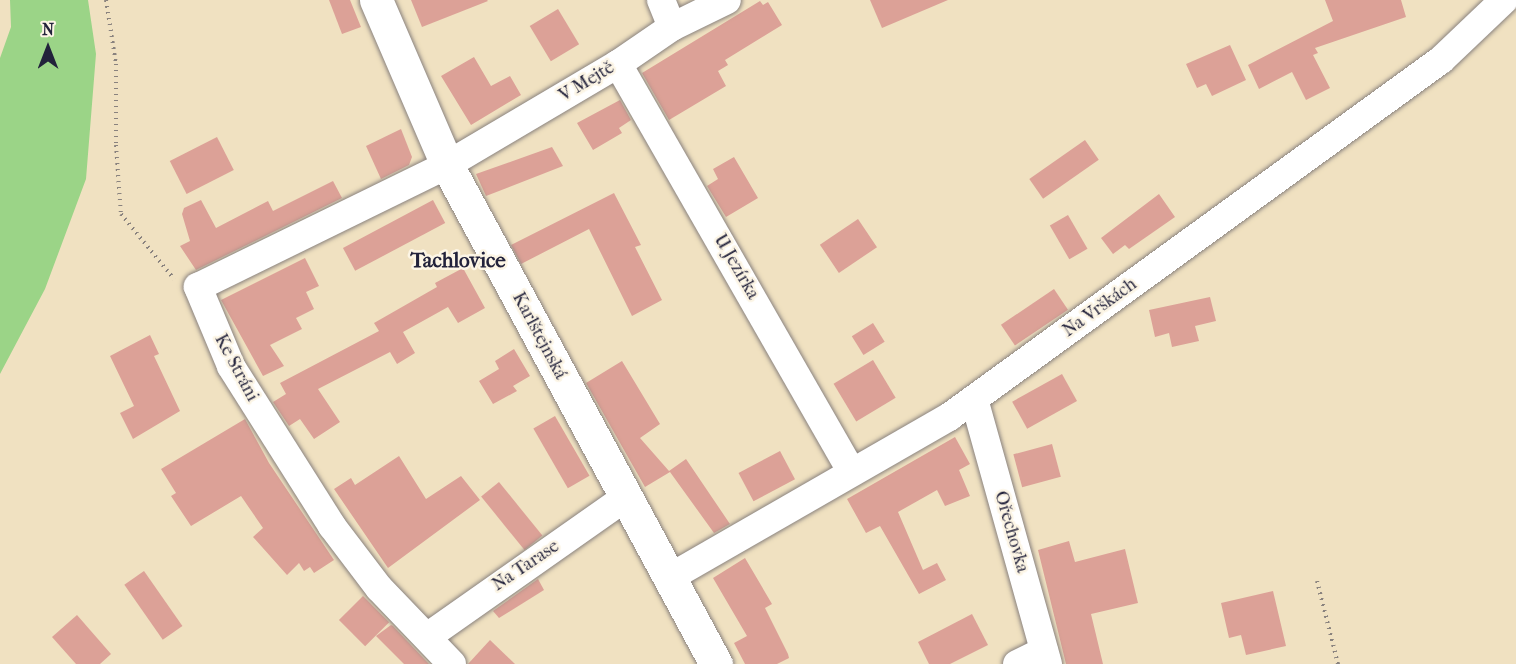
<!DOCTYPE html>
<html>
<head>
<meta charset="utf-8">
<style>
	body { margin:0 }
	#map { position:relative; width:1516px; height:664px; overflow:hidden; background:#f0e1c1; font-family:"IM FELL French Canon",serif }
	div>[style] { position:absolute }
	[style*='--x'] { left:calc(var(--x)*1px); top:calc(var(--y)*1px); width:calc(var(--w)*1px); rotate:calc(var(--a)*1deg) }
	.green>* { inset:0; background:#9bd487 }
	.building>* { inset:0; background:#dca197; transform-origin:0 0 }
	.path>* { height:4px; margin-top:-2px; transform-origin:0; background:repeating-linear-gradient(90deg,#89827e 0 1.5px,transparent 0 6px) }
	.roads { filter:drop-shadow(0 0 2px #89827e) drop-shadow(0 0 2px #89827e) }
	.street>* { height:28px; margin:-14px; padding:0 14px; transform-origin:14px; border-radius:14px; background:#fff }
	.secondary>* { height:33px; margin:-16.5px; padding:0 16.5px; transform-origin:16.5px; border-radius:16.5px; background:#fff }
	span { translate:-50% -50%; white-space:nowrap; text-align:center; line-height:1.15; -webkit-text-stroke:5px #fcf5e5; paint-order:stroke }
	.street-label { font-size:18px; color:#22223b }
	.quarter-label { font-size:21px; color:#22223b; font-weight:700 }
	.north { position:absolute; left:18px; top:18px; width:60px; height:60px; -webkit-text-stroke:4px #fcf5e5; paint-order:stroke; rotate:0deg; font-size:16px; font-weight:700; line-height:24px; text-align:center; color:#22223b }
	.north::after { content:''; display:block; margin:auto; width:21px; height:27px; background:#22223b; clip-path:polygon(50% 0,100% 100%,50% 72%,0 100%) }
</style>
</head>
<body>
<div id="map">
	<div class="green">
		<div style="clip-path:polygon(10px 0,88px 0,96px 54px,86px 179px,45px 289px,0 374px,0 58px,11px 27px)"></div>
	</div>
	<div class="building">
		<div style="clip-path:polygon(329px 0,350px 0,361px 27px,342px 34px)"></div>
		<div style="clip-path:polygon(411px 0,487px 0,488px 1px,422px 27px)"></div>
		<div style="clip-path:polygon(870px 0,948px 0,882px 28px)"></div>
		<div style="clip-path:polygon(1325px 0,1401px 0,1406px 17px,1315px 48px,1318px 53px,1313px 55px,1330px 88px,1306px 100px,1292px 72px,1259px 89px,1248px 65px,1333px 21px)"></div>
		<div style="clip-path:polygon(760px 1px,763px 5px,768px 2px,782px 25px,725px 60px,728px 65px,718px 71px,726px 86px,669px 120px,642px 73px)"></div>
		<div style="left:558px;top:9px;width:41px;height:33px;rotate:59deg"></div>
		<div style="clip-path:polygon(1230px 45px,1246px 80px,1212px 96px,1206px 84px,1197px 88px,1186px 64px)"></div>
		<div style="clip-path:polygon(474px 57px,491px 86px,510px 76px,521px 95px,471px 125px,441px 76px)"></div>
		<div style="clip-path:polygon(620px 100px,631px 120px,619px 128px,622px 133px,593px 150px,577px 123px)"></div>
		<div style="clip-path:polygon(401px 129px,412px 157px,409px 165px,381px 179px,366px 146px)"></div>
		<div style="left:217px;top:137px;width:37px;height:53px;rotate:63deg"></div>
		<div style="left:1085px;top:140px;width:24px;height:68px;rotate:55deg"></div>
		<div style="clip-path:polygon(552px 147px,563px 166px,486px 196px,476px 174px)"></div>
		<div style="clip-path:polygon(734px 157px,758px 198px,726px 217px,707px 186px,718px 179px,713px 169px)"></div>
		<div style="clip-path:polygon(333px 181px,342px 198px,196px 270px,180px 246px,190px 241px,182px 214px,184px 208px,201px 200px,216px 228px,268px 201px,273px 211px)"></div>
		<div style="clip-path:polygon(614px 193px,641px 245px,635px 247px,662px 300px,632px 316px,589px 229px,521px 264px,511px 245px)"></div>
		<div style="clip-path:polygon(1159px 194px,1175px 217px,1129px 249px,1125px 245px,1113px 254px,1101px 238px)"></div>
		<div style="left:433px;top:200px;width:26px;height:102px;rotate:62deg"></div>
		<div style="left:1068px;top:215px;width:39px;height:21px;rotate:60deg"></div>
		<div style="left:858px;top:219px;width:34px;height:46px;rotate:56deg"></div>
		<div style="clip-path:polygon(305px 258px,319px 286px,306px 292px,314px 309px,296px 318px,302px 329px,270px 345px,284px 366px,263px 376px,221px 300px)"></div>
		<div style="clip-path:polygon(463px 268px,485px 308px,458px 323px,448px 307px,403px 332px,415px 353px,397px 364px,390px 352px,318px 389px,340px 422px,314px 439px,300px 419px,289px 426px,273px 402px,286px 394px,280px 383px,379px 331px,374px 323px,437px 287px,435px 283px)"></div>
		<div style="left:1054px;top:289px;width:25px;height:64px;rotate:56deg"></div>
		<div style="clip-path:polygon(1210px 297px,1216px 321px,1195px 326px,1199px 341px,1172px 347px,1169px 333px,1155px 337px,1149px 310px)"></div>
		<div style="left:873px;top:323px;width:22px;height:25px;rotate:58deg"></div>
		<div style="clip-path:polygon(150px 335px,159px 354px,154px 356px,180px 411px,133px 439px,120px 413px,134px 406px,110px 356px)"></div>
		<div style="clip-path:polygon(514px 349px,530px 376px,513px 386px,517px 391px,493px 404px,479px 381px,499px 369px,495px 361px)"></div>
		<div style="left:873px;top:360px;width:44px;height:46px;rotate:59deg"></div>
		<div style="clip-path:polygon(622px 361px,660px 424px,640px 438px,669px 471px,686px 459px,730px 524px,714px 533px,670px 472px,645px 487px,586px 383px)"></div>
		<div style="left:1062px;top:374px;width:31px;height:57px;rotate:61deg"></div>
		<div style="left:555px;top:416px;width:69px;height:25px;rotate:60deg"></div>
		<div style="clip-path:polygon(245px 419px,269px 463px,334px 560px,314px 573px,310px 567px,304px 571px,299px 563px,287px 575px,253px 537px,263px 528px,241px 496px,191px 526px,171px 496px,176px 493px,161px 469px)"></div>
		<div style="clip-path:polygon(955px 437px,970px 464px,959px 470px,970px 496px,945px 506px,937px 490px,898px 512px,923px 570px,937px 563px,946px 580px,919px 594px,880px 526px,866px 533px,847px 499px)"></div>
		<div style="left:1052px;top:444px;width:34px;height:40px;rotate:75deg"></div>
		<div style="left:780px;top:451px;width:32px;height:47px;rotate:62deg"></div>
		<div style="clip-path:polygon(399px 456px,426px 499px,461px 476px,480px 500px,388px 568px,334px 489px,351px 478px,355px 485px)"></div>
		<div style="left:499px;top:482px;width:69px;height:23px;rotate:51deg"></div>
		<div style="clip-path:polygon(1069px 541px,1075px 562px,1125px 549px,1138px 603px,1091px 614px,1103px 664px,1066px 664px,1038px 550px)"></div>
		<div style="clip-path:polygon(745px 558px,772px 604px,765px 608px,788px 654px,789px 658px,777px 664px,745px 664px,734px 643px,747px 636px,713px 578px)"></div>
		<div style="left:144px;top:571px;width:67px;height:24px;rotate:55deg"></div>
		<div style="clip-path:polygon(538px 579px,544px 590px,499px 618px,493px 611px)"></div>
		<div style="clip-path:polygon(1273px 591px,1286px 646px,1246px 655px,1241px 635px,1229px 638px,1221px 603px)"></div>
		<div style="left:363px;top:596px;width:37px;height:34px;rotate:45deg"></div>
		<div style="clip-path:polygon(972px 614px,988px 645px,950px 664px,929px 664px,918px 642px)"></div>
		<div style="clip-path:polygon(77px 615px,111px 654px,100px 664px,76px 664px,52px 637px)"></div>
		<div style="clip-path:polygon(391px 625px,393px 626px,429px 664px,404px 664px,376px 636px)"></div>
		<div style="clip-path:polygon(490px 640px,515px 664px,468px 664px)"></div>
	</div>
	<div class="path">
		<div style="--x:106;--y:0;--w:65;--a:81.1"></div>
		<div style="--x:116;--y:64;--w:81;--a:90"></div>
		<div style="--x:116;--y:145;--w:69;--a:85.9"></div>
		<div style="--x:121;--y:214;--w:84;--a:50.8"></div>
		<div style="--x:1317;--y:581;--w:86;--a:75.8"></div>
	</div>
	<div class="roads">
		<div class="street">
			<div style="--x:661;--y:0;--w:29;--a:68"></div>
			<div style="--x:618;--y:64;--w:470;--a:60.2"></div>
			<div style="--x:974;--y:399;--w:275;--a:74.4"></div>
			<div style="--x:669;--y:578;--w:323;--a:-29.9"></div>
			<div style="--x:949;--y:417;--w:608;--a:-35.97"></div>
			<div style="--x:1441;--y:60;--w:87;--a:-43.6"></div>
			<div style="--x:427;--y:637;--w:243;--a:-35.1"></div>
			<div style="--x:452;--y:664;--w:105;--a:-133.8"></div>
			<div style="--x:379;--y:588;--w:78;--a:-127.2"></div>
			<div style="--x:332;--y:526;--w:189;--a:-122.3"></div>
			<div style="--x:231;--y:366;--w:86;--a:-112.7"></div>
			<div style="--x:198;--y:287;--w:277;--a:-26.1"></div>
			<div style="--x:447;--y:165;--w:199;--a:-30.6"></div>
			<div style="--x:618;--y:64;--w:65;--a:-34.4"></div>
			<div style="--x:672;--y:27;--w:61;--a:-26.1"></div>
			<div style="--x:1017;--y:664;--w:30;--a:-26"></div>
		</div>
		<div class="secondary">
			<div style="--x:376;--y:0;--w:180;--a:66.7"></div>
			<div style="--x:447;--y:165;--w:567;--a:61.67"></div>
		</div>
	</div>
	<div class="street-label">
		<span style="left:587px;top:82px;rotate:-31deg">V Mejtě</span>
		<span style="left:736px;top:267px;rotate:60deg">U Jezírka</span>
		<span style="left:1100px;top:308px;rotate:-36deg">Na Vrškách</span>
		<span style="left:539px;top:336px;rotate:62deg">Karlštejnská</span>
		<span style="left:236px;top:368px;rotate:62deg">Ke Stráni</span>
		<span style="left:1011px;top:532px;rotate:74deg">Ořechovka</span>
		<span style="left:526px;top:566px;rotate:-34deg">Na Tarase</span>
	</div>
	<div class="quarter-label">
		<span style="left:458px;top:260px">Tachlovice</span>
	</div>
	<div class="north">N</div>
</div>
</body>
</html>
